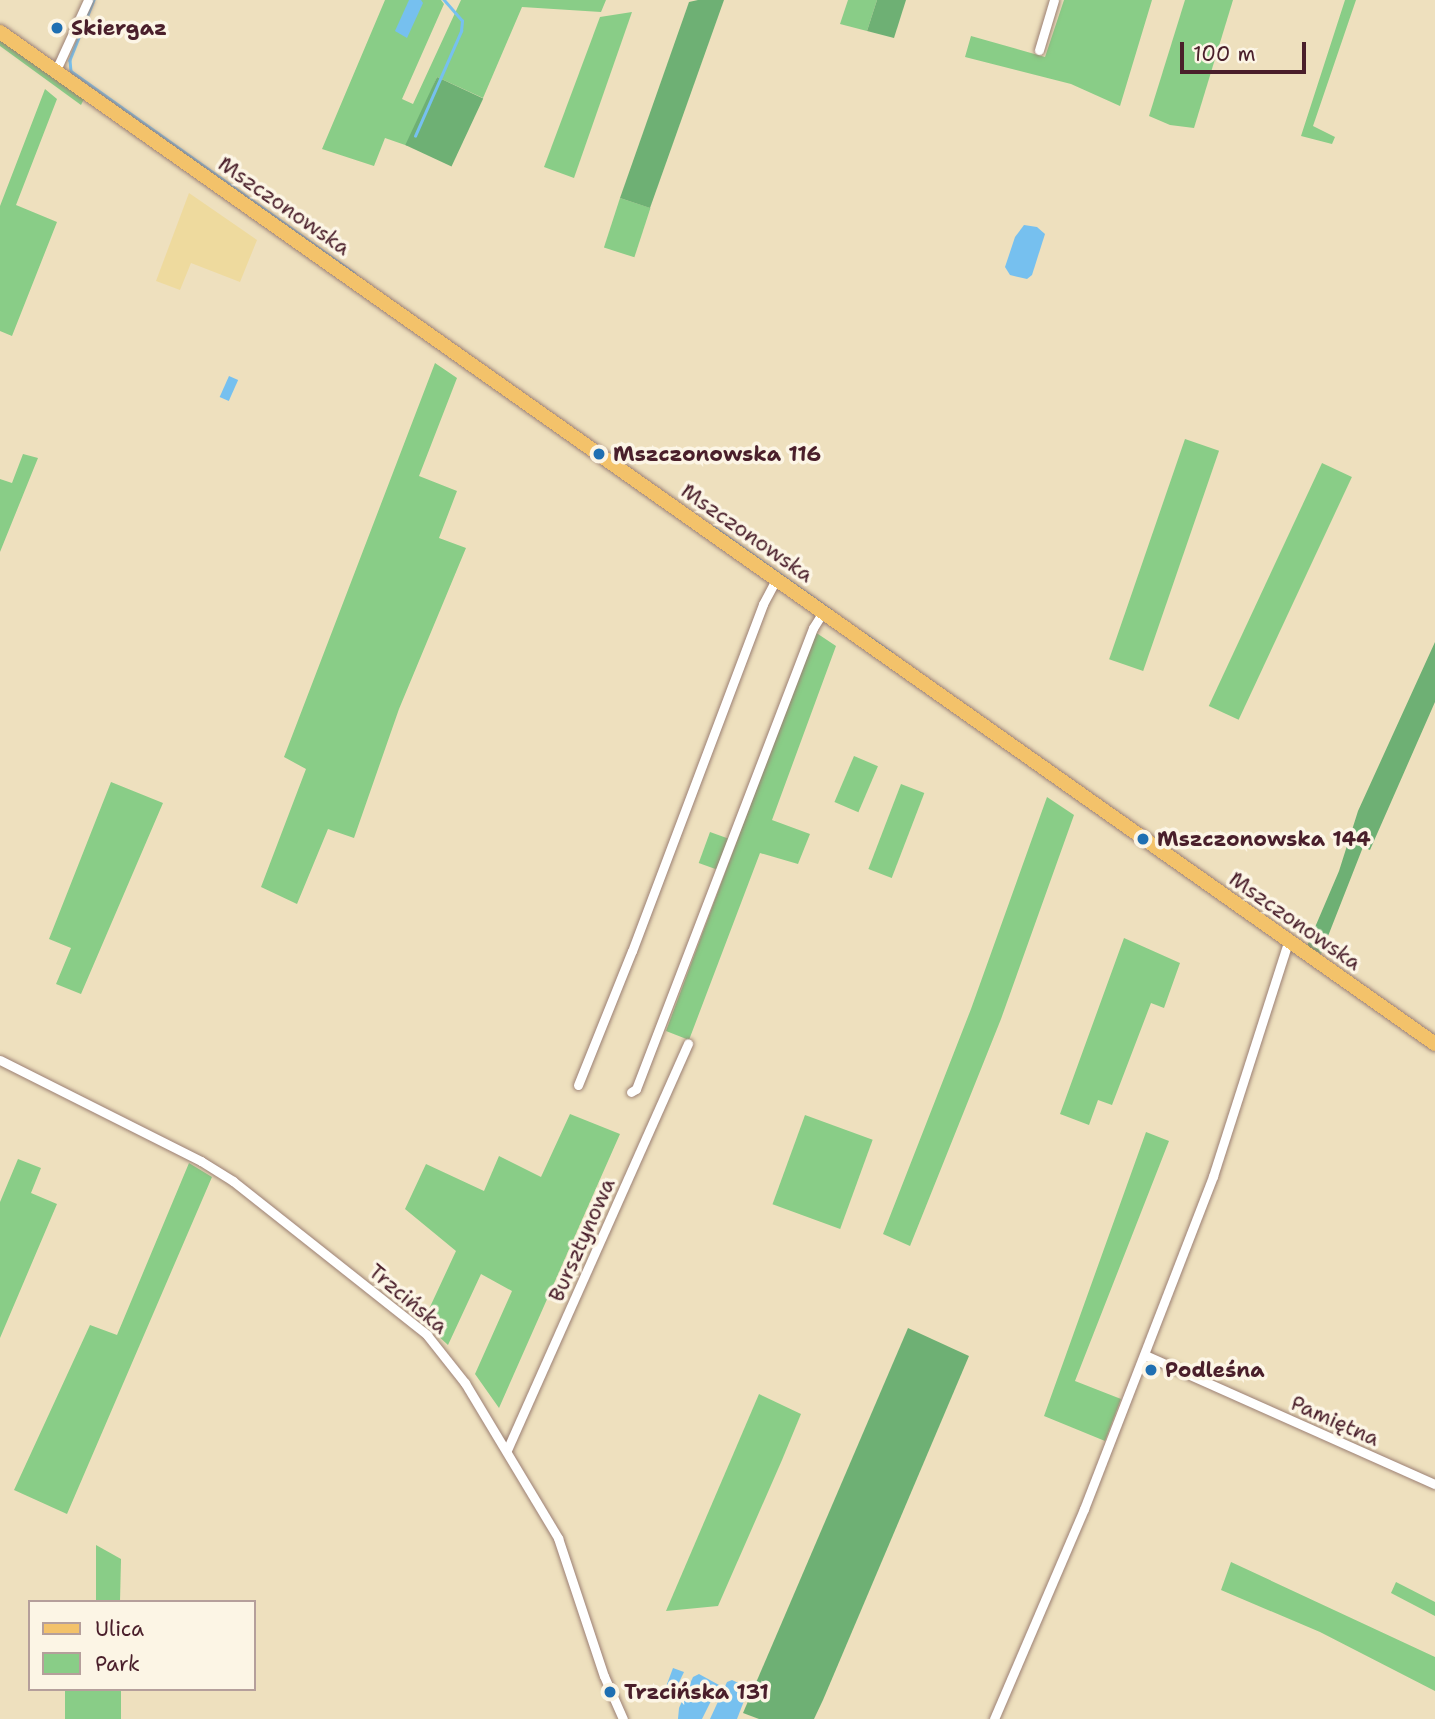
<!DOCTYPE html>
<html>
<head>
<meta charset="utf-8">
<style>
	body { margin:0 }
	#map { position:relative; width:1435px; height:1719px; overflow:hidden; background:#eee0be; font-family:"Shantell Sans",sans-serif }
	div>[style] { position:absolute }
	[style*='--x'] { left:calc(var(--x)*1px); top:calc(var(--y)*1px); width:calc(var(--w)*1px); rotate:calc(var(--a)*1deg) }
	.green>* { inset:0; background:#89cd87; transform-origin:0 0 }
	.forest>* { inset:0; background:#6eb074; transform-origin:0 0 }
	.sand>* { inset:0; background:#eeda9e }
	.water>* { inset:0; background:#76c0ef; transform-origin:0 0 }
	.stream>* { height:2.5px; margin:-1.25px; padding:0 1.25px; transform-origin:1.25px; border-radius:1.25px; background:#76c0ef }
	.roads { filter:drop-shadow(0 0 2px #9c8074) drop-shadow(0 0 2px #9c8074) }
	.street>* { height:9px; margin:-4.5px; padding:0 4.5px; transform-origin:4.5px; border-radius:4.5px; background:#fff }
	.primary>* { height:14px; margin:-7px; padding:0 7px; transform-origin:7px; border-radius:7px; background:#f3c26a }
	.dots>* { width:19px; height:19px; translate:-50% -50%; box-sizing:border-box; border:4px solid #fcf5e5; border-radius:50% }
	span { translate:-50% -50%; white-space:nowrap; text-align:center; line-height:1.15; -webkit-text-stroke:7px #fcf5e5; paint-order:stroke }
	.poi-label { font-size:21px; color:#4a1f2b; font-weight:700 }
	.left { translate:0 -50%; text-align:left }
	.street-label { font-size:21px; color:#4a1f2b }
	.legend { position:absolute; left:28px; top:1600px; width:228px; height:91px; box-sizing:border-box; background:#fcf5e5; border:2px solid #b59f9b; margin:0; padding:9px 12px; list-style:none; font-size:21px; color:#4a1f2b }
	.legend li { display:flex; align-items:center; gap:14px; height:35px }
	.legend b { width:35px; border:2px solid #b59f9b }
	.scale { position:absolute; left:1180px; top:42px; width:126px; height:32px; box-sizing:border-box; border:4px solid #4a1f2b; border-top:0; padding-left:9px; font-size:21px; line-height:24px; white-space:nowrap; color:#4a1f2b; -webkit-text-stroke:5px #fcf5e5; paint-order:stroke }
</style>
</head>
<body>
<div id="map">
	<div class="green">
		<div style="clip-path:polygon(385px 0,441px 0,444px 4px,402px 99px,413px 104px,461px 0,606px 0,601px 12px,522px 7px,483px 98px,437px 77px,408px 146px,385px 138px,374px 166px,322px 149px)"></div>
		<div style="clip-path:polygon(848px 0,877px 0,867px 31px,840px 24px)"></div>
		<div style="clip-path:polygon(1064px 0,1152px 0,1120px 106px,1071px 84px,965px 57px,971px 36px,1045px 57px)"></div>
		<div style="clip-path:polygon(1185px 0,1233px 0,1194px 128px,1170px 125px,1149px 116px)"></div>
		<div style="clip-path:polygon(1345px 0,1356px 0,1313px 126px,1335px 137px,1332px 144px,1301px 136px)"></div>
		<div style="clip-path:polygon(632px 12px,574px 178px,544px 167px,600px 17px)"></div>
		<div style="clip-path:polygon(0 37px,84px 99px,81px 105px,0 46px)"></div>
		<div style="clip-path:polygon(45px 89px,57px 99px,16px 205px,57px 222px,12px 336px,0 331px,0 206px)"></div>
		<div style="left:620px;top:198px;width:32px;height:52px;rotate:18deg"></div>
		<div style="clip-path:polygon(435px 363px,457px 378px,419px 476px,457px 491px,439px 538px,466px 548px,399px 709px,354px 838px,328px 829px,297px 904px,261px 887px,306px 769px,284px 757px)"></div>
		<div style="left:1185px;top:439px;width:36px;height:233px;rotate:19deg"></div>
		<div style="clip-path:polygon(23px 454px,38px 458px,0 552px,0 479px,12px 483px)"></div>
		<div style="left:1322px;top:463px;width:33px;height:268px;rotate:25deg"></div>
		<div style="clip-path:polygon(815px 632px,836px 646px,772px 820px,810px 834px,798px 864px,760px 853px,689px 1040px,666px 1031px)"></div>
		<div style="left:854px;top:756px;width:26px;height:50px;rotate:23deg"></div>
		<div style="clip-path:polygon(111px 782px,163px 803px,81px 994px,56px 984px,71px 948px,49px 939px)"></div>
		<div style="left:901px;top:784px;width:25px;height:91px;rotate:21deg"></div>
		<div style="clip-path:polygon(1047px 797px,1074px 815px,1001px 1019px,910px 1246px,883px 1234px,971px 1009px)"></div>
		<div style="left:710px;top:832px;width:20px;height:33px;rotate:20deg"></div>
		<div style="clip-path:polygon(1124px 938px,1180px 963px,1164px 1008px,1151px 1003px,1112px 1105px,1098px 1100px,1089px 1125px,1060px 1114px)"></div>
		<div style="clip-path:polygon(570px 1114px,620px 1134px,499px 1408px,475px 1374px,512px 1291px,481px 1274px,448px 1345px,423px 1322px,456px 1251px,405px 1209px,426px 1164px,484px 1191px,499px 1156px,541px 1177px)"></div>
		<div style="left:805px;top:1115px;width:72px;height:95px;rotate:20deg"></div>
		<div style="clip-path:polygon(1146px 1132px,1169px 1141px,1075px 1381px,1121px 1399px,1105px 1441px,1044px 1416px)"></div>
		<div style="clip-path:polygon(18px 1159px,41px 1168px,31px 1193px,57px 1204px,0 1338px,0 1202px)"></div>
		<div style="clip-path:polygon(189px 1163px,212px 1177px,67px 1514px,14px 1490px,90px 1325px,117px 1335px)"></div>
		<div style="clip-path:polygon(759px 1394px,801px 1414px,782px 1460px,718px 1606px,666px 1611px)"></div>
		<div style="clip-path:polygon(96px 1545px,121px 1559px,120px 1602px,96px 1602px)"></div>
		<div style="clip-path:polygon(1231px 1562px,1435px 1657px,1435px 1691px,1320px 1632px,1221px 1590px)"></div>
		<div style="clip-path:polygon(1396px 1582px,1435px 1602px,1435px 1616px,1391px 1593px)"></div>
		<div style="left:65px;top:1689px;width:56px;height:30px"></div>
	</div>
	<div class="forest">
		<div style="clip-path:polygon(698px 0,724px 0,650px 208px,620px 198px,689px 2px)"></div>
		<div style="clip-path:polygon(877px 0,906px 0,894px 38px,867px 31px)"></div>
		<div style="left:437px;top:77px;width:51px;height:75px;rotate:25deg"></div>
		<div style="clip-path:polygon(1435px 642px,1435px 702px,1370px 850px,1363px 847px,1321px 954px,1307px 946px,1339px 871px,1358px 811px)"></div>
		<div style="clip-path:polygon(908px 1328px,969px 1356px,823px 1700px,814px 1719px,759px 1719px,743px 1713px)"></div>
	</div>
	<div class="sand">
		<div style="clip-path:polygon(189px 193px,257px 240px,240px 282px,191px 263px,180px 290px,156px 281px)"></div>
	</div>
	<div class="water">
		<div style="clip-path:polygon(409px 0,421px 0,423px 3px,407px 38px,395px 31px)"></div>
		<div style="clip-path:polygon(1024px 225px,1037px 227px,1045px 234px,1032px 275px,1027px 279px,1010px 275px,1005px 267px,1015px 237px)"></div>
		<div style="left:229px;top:376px;width:10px;height:23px;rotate:24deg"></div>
		<div style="clip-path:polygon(673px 1668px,684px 1672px,671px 1699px,664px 1692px)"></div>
		<div style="clip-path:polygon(699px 1674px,719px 1685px,702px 1719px,678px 1719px,679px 1708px,693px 1677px)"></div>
		<div style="clip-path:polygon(732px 1680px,749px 1688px,737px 1719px,710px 1719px,727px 1682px)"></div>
	</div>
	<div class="stream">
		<div style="--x:94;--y:0;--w:65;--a:111.8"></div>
		<div style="--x:70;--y:60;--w:11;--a:85"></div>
		<div style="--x:71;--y:71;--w:348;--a:35.5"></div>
		<div style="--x:415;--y:136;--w:115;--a:-66.3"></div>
		<div style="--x:461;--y:31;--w:10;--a:-84"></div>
		<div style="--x:462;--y:21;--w:28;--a:-131"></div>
		<div style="--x:714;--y:527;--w:143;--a:35.4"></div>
		<div style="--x:865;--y:634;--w:32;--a:35"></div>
	</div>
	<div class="roads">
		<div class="street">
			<div style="--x:1039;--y:50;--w:52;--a:-73.3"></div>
			<div style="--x:56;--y:70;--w:77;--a:-65.4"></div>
			<div style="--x:0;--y:1060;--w:225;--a:26.7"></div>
			<div style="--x:201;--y:1161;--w:38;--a:32"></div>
			<div style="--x:233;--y:1181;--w:248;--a:38.4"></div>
			<div style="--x:427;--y:1335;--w:61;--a:51.6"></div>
			<div style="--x:465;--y:1383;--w:181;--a:59"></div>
			<div style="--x:558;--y:1538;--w:145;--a:71.6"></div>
			<div style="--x:604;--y:1676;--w:47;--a:66.2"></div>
			<div style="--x:578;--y:1085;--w:144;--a:-68.1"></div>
			<div style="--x:632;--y:951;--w:371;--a:-69.3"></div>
			<div style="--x:763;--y:604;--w:27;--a:-62"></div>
			<div style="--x:631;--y:1092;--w:6;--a:-31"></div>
			<div style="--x:636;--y:1089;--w:494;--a:-69"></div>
			<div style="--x:813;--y:628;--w:19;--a:-58"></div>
			<div style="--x:1145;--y:1355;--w:317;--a:24"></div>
			<div style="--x:507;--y:1450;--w:445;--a:-66"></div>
			<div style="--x:994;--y:1719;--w:228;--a:-66.8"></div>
			<div style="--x:1084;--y:1509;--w:357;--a:-68.8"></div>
			<div style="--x:1213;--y:1176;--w:246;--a:-72.2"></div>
		</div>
		<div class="primary">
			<div style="--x:0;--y:32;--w:1756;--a:35.19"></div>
		</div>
	</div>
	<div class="dots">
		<div style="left:57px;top:28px;background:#1f6fb2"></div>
		<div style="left:599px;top:454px;background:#1f6fb2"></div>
		<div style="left:1143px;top:839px;background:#1f6fb2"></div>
		<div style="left:1151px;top:1370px;background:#1f6fb2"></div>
		<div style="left:610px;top:1692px;background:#1f6fb2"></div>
	</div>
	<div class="poi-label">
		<span class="left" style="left:71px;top:28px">Skiergaz</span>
		<span class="left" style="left:613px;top:454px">Mszczonowska 116</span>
		<span class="left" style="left:1157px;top:839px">Mszczonowska 144</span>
		<span class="left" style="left:1165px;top:1370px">Podleśna</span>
		<span class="left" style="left:624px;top:1692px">Trzcińska 131</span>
	</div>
	<div class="street-label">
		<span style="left:284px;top:206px;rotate:35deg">Mszczonowska</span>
		<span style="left:747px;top:533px;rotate:35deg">Mszczonowska</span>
		<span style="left:1295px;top:921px;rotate:35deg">Mszczonowska</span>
		<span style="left:582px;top:1240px;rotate:-66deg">Bursztynowa</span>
		<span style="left:408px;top:1299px;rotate:40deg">Trzcińska</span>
		<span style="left:1335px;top:1421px;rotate:24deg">Pamiętna</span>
	</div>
	<ul class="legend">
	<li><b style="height:9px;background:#f3c26a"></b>Ulica</li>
	<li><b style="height:19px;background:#89cd87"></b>Park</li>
	</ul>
	<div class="scale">100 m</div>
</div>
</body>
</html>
